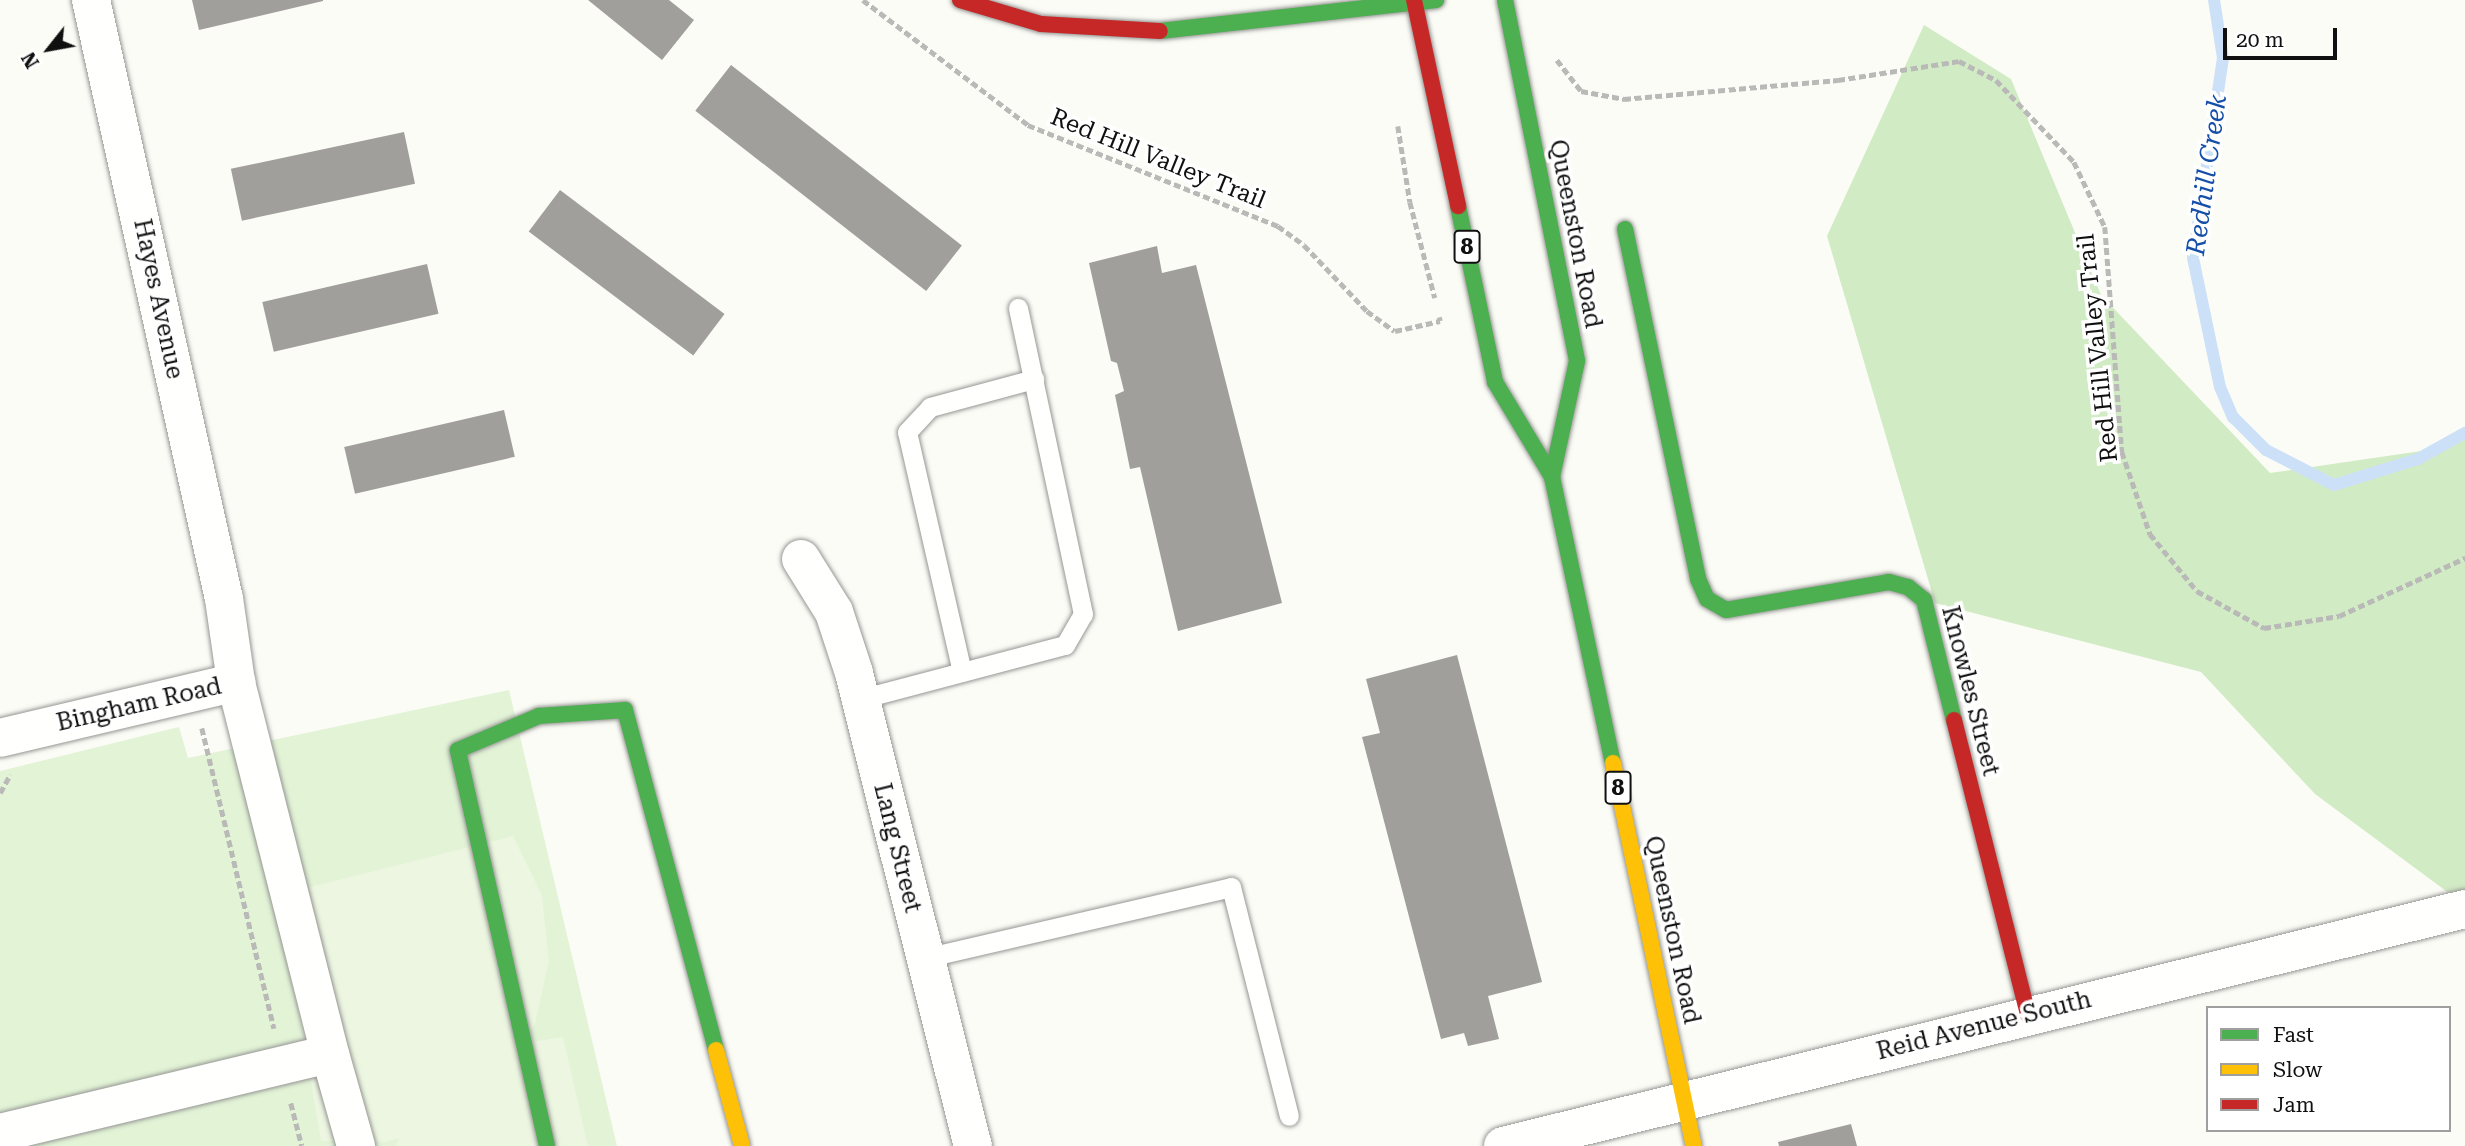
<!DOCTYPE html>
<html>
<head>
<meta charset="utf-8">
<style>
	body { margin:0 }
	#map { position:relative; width:2465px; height:1146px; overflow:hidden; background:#fcfcf7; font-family:"Roboto Serif",serif }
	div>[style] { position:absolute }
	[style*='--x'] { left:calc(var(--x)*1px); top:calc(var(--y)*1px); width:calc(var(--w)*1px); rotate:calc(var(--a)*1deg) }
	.green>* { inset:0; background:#e2f3d6 }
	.forest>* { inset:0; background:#d1ebc4 }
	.pitch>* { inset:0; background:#ecf6e0 }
	.stream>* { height:12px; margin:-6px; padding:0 6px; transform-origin:6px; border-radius:6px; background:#cce1f8 }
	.building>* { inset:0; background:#a09f9b; transform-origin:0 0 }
	.path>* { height:4.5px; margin-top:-2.25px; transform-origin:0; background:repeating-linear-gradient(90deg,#b9b9b8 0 7px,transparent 0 10.5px) }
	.roads { filter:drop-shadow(0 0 2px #969694) drop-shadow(0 0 2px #969694) }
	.lane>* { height:19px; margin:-9.5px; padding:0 9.5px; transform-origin:9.5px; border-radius:9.5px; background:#fffffe }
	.street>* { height:38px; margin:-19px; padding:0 19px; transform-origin:19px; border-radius:19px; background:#fffffe }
	.fast>* { height:16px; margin:-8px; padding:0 8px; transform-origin:8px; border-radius:8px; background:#4caf50 }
	.slow>* { height:16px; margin:-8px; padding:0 8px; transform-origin:8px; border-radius:8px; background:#ffc107 }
	.jam>* { height:16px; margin:-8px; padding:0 8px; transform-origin:8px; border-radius:8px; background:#c62828 }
	span { translate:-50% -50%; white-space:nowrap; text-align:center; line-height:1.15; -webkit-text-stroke:7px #fff; paint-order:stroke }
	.shield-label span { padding:2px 5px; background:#fff; border:2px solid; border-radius:5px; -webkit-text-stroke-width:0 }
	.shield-label { font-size:23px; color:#101010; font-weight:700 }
	.street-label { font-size:24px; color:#101010 }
	.water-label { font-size:26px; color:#154fa7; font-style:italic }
	.legend { position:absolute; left:2206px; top:1006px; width:245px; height:126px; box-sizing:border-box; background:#fff; border:2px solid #9f9f9f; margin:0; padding:9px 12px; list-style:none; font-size:21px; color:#101010 }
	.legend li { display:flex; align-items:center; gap:14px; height:35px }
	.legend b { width:35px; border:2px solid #9f9f9f }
	.north { position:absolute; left:14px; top:14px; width:70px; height:70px; -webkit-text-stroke:5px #fff; paint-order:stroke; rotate:239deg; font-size:19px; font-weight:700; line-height:28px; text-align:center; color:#101010 }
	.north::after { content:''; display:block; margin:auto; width:24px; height:32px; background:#101010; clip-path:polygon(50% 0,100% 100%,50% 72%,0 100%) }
	.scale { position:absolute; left:2223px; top:28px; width:114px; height:32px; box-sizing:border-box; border:4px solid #101010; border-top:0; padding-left:9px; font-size:21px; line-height:24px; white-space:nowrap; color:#101010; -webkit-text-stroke:5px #fff; paint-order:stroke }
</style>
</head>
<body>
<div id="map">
	<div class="green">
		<div style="clip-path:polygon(509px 690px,617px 1146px,0 1146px,0 771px,179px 727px,188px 758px)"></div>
	</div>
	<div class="forest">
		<div style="clip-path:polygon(1924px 25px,2011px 79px,2101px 295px,2270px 473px,2442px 448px,2465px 433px,2465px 905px,2315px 794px,2201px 672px,1935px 603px,1827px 236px)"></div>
	</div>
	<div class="pitch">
		<div style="clip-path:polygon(513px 836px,542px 895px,549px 961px,535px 1024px,524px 1043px,563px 1037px,588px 1146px,396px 1146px,399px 1138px,387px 1142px,321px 1141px,283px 918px,302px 889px)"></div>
	</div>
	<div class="stream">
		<div style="--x:2214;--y:0;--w:59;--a:81.2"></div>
		<div style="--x:2223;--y:58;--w:202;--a:98.5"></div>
		<div style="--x:2193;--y:258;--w:132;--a:78.2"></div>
		<div style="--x:2220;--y:387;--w:33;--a:67"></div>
		<div style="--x:2233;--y:417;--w:47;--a:45"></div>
		<div style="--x:2266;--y:450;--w:76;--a:27.2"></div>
		<div style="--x:2334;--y:485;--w:88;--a:-17.2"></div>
		<div style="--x:2418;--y:459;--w:54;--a:-29"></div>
	</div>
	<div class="building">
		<div style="clip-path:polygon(192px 0,323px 0,323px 1px,199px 30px)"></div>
		<div style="clip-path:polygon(588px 0,669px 0,694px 20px,662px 60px)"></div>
		<div style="left:731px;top:65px;width:293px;height:58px;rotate:38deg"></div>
		<div style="left:404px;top:132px;width:53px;height:177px;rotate:78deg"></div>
		<div style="left:560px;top:190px;width:206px;height:52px;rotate:37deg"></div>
		<div style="clip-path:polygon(1157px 246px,1162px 273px,1196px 265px,1282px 603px,1178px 631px,1140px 467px,1130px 469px,1115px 395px,1124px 391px,1117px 363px,1111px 361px,1089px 263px)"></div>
		<div style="left:427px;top:264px;width:51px;height:169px;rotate:77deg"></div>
		<div style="left:504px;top:410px;width:48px;height:164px;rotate:77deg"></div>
		<div style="clip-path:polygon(1457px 655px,1542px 982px,1488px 996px,1499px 1039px,1468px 1046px,1464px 1033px,1441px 1039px,1362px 737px,1380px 733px,1366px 679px)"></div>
		<div style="clip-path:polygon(1851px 1124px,1857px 1146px,1779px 1146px,1778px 1142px)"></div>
	</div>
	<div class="path">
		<div style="--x:863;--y:0;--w:207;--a:37.1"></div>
		<div style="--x:1028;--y:125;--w:270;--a:22"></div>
		<div style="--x:1278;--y:226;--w:32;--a:36"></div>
		<div style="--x:1304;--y:245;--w:91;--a:46.3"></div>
		<div style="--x:1367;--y:311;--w:34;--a:36"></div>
		<div style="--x:1395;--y:331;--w:46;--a:-12.5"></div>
		<div style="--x:1440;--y:321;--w:4;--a:-104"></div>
		<div style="--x:1557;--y:60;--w:39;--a:52"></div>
		<div style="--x:1581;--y:91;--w:44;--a:10.5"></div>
		<div style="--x:1624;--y:99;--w:215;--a:-5.1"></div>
		<div style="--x:1838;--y:80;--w:122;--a:-8.9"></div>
		<div style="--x:1959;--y:61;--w:42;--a:27.2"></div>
		<div style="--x:1996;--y:80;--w:113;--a:46.4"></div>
		<div style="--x:2074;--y:162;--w:72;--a:64.5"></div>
		<div style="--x:2105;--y:227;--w:226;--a:85.7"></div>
		<div style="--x:2122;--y:452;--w:87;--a:71.1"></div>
		<div style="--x:2150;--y:534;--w:74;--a:50.5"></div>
		<div style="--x:2197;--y:591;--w:77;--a:28.9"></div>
		<div style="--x:2264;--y:628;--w:76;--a:-9.1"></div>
		<div style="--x:2339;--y:616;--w:139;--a:-24.7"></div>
		<div style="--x:1398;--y:126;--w:77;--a:81"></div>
		<div style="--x:1410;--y:202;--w:99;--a:75.4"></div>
		<div style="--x:202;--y:728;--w:309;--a:76.5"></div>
		<div style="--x:0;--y:793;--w:21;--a:-61"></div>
		<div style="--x:291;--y:1103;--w:44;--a:75.7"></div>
	</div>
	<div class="roads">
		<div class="lane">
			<div style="--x:962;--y:672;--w:246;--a:-102.9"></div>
			<div style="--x:907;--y:432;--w:34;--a:-47"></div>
			<div style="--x:930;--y:407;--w:108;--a:-15.1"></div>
			<div style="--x:860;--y:699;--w:212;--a:-14.8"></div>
			<div style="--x:1065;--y:645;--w:36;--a:-60"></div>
			<div style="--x:1083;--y:614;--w:313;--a:-102"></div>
			<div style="--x:924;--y:958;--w:315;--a:-13"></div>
			<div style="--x:1231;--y:887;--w:236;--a:75.8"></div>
		</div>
		<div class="street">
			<div style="--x:801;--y:559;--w:62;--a:58.1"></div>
			<div style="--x:834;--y:612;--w:64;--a:71.8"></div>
			<div style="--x:854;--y:673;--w:488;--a:75.9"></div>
			<div style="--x:0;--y:738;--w:243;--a:-13.3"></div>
			<div style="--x:236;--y:682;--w:84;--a:-98.2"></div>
			<div style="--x:224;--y:599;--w:614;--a:-102.52"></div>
			<div style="--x:330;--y:1054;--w:96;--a:74.2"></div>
			<div style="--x:0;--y:1133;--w:339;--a:-13.5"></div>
			<div style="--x:330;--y:1054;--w:384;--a:-104.2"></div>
			<div style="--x:1503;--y:1146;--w:991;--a:-13.84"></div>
		</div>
		<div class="fast">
			<div style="--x:1505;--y:0;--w:368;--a:78.7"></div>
			<div style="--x:1577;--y:361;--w:119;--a:102.2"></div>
			<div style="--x:1160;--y:31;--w:278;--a:-6.4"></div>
			<div style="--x:1458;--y:206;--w:180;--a:78.1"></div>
			<div style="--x:1495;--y:382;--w:111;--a:59"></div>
			<div style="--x:1552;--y:477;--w:292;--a:78"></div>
			<div style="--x:1625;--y:229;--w:358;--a:78.2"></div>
			<div style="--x:1698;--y:579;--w:22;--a:66"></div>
			<div style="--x:1707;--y:599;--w:22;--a:30"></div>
			<div style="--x:1726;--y:610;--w:165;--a:-9.7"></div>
			<div style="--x:1889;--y:582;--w:20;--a:15"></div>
			<div style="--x:1908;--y:587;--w:21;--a:39"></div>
			<div style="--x:1924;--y:600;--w:124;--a:76"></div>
			<div style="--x:547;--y:1146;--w:406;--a:-102.7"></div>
			<div style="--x:458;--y:750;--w:88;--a:-22.8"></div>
			<div style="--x:539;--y:716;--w:86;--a:-4"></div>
			<div style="--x:625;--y:710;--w:352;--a:75"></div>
		</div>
		<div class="slow">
			<div style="--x:1613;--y:763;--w:391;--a:78.1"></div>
			<div style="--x:716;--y:1050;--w:99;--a:74.8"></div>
		</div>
		<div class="jam">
			<div style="--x:960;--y:0;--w:84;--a:16.5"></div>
			<div style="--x:1041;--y:24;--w:119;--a:3.4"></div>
			<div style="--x:1414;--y:0;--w:211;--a:77.9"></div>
			<div style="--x:1954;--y:720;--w:304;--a:75.9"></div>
		</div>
	</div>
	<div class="shield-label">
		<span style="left:1467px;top:247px">8</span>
		<span style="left:1618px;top:788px">8</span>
	</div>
	<div class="street-label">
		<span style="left:1158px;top:159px;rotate:22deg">Red Hill Valley Trail</span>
		<span style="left:1575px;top:234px;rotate:79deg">Queenston Road</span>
		<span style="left:158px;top:299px;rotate:78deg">Hayes Avenue</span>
		<span style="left:2098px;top:348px;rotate:-96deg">Red Hill Valley Trail</span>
		<span style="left:1970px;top:691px;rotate:76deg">Knowles Street</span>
		<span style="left:139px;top:705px;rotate:-13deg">Bingham Road</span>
		<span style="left:897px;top:848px;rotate:76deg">Lang Street</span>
		<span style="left:1672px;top:930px;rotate:78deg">Queenston Road</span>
		<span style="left:1984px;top:1026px;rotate:-14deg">Reid Avenue South</span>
	</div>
	<div class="water-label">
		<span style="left:2207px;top:175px;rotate:-82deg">Redhill Creek</span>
	</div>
	<ul class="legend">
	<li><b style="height:9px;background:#4caf50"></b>Fast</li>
	<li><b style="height:9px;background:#ffc107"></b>Slow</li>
	<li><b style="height:9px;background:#c62828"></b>Jam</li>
	</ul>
	<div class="north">N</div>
	<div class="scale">20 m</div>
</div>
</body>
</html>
